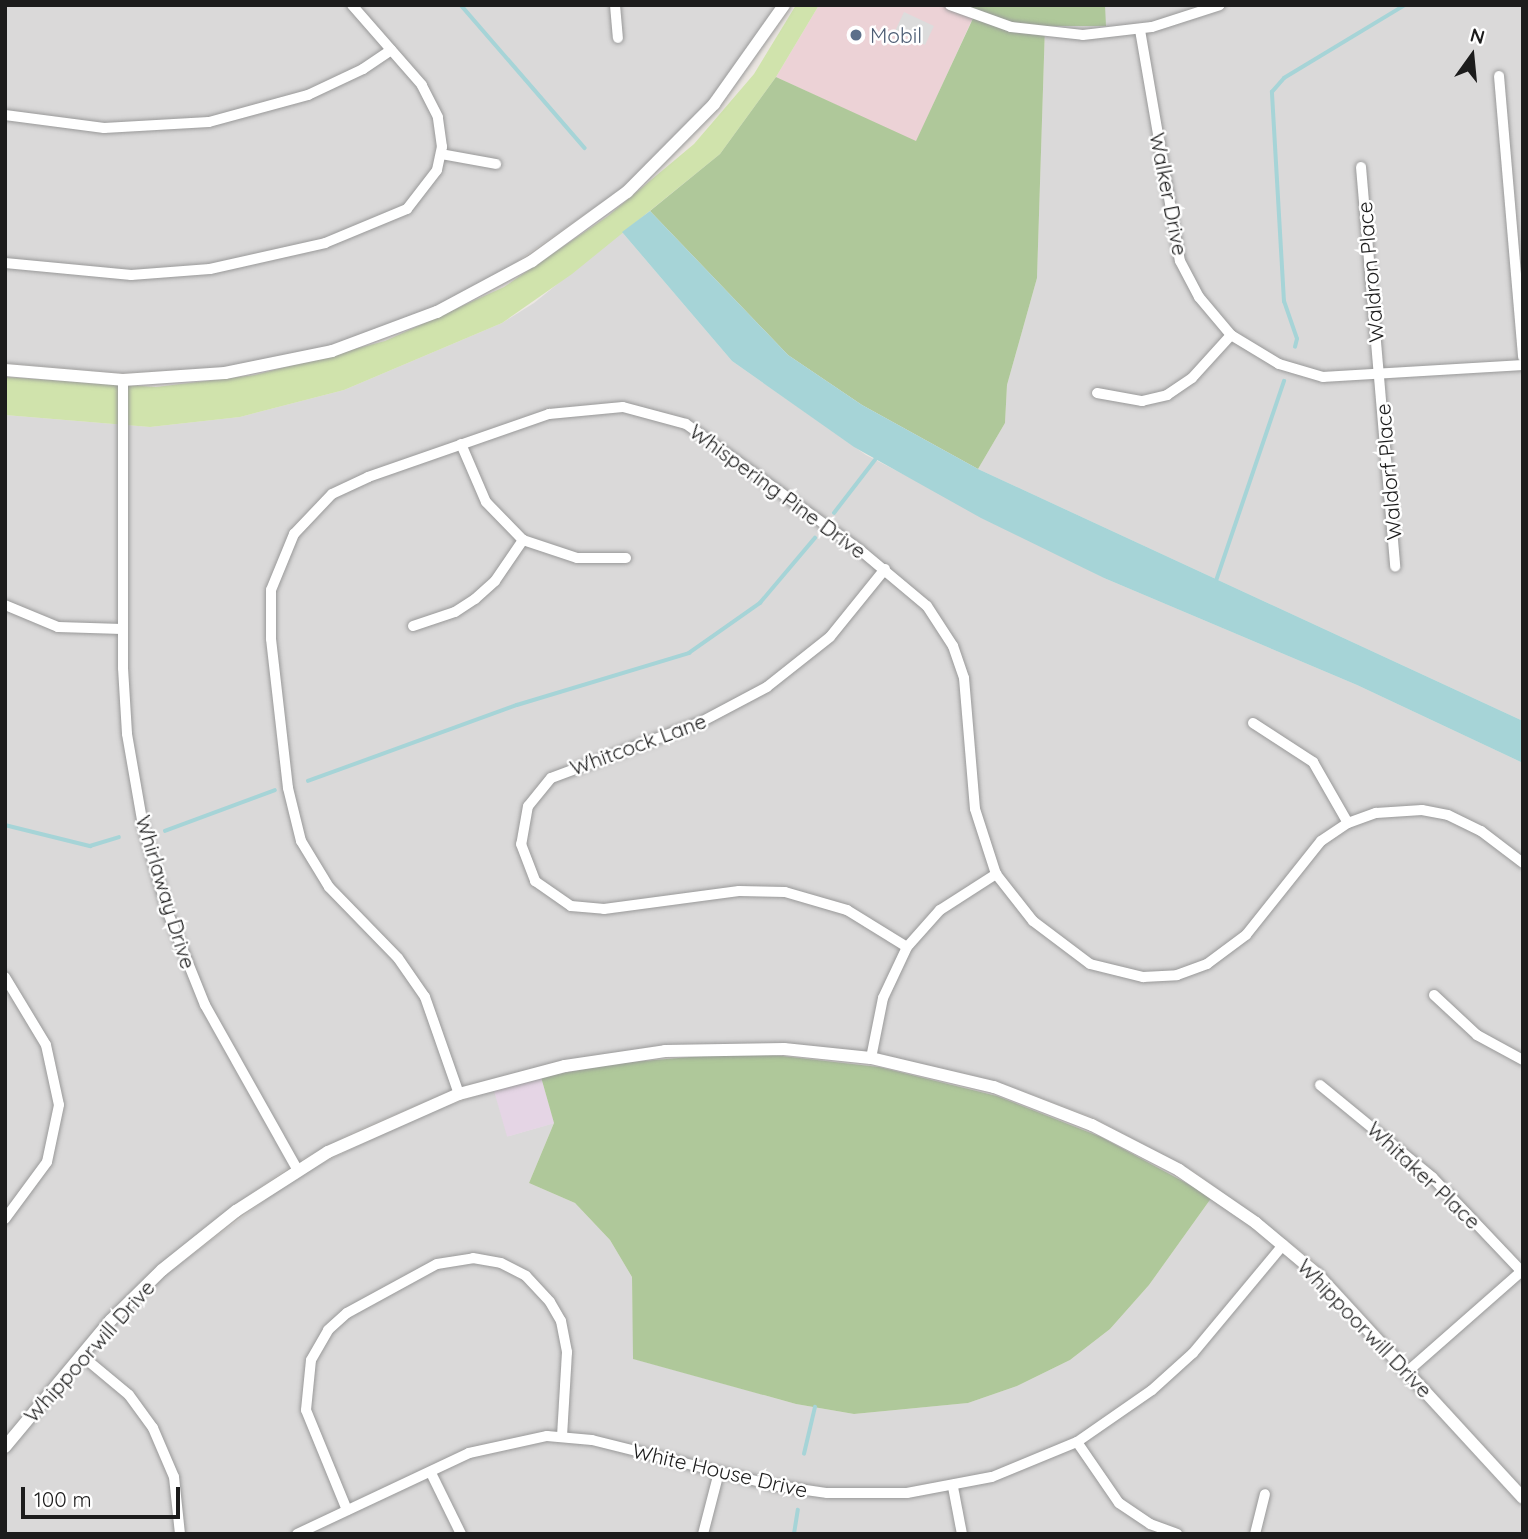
<!DOCTYPE html>
<html>
<head>
<meta charset="utf-8">
<style>
	body { margin:0 }
	#map { position:relative; width:1528px; height:1539px; overflow:hidden; background:#ece7e2; font-family:Quicksand,sans-serif }
	div>[style] { position:absolute }
	[style*='--x'] { left:calc(var(--x)*1px); top:calc(var(--y)*1px); width:calc(var(--w)*1px); rotate:calc(var(--a)*1deg) }
	.residential>* { inset:0; background:#dad9d9 }
	.commercial>* { inset:0; background:#ecd2d6 }
	.industrial>* { inset:0; background:#e5d5e5; transform-origin:0 0 }
	.grass>* { inset:0; background:#d0e3ac }
	.forest>* { inset:0; background:#afc89a }
	.parking>* { inset:0; background:#dcdcdc; transform-origin:0 0 }
	.water>* { inset:0; background:#a6d4d7 }
	.stream>* { height:3.5px; margin:-1.75px; padding:0 1.75px; transform-origin:1.75px; border-radius:1.75px; background:#a6d4d7 }
	.roads { filter:drop-shadow(0 0 2px #999) drop-shadow(0 0 2px #999) }
	.minor>* { height:10px; margin:-5px; padding:0 5px; transform-origin:5px; border-radius:5px; background:#fff }
	.tertiary>* { height:12px; margin:-6px; padding:0 6px; transform-origin:6px; border-radius:6px; background:#fff }
	.dots>* { width:19px; height:19px; translate:-50% -50%; box-sizing:border-box; border:4px solid #fff; border-radius:50% }
	span { translate:-50% -50%; white-space:nowrap; text-align:center; line-height:1.15; -webkit-text-stroke:5px #fff; paint-order:stroke }
	.service-label { font-size:21px; color:#4e5e75 }
	.left { translate:0 -50%; text-align:left }
	.street-label { font-size:21px; color:#1c1c1c }
	.frame { position:absolute; inset:0; border:7px solid #1c1c1c; pointer-events:none }
	.north { position:absolute; left:1437px; top:21px; width:70px; height:70px; -webkit-text-stroke:5px #fff; paint-order:stroke; rotate:15deg; font-size:19px; font-weight:700; line-height:28px; text-align:center; color:#1c1c1c }
	.north::after { content:''; display:block; margin:auto; width:24px; height:32px; background:#1c1c1c; clip-path:polygon(50% 0,100% 100%,50% 72%,0 100%) }
	.scale { position:absolute; left:21px; top:1487px; width:159px; height:32px; box-sizing:border-box; border:4px solid #1c1c1c; border-top:0; padding-left:9px; font-size:21px; line-height:24px; white-space:nowrap; color:#1c1c1c; -webkit-text-stroke:5px #fff; paint-order:stroke }
</style>
</head>
<body>
<div id="map">
	<div class="residential">
		<div style="clip-path:polygon(5px 5px,777px 5px,739px 64px,696px 117px,624px 187px,496px 276px,419px 314px,331px 345px,225px 367px,123px 373px,5px 363px)"></div>
		<div style="clip-path:polygon(1105px 5px,1523px 5px,1523px 721px,978px 469px,1005px 423px,1007px 385px,1037px 278px,1045px 26px,1105px 26px)"></div>
		<div style="clip-path:polygon(622px 232px,732px 361px,866px 455px,1104px 578px,1357px 685px,1523px 763px,1523px 1489px,1314px 1261px,1195px 1172px,1094px 1118px,996px 1081px,872px 1052px,785px 1043px,665px 1045px,564px 1060px,457px 1088px,354px 1132px,295px 1163px,233px 1206px,159px 1265px,5px 1438px,5px 415px,150px 427px,240px 417px,344px 390px,502px 323px,534px 303px)"></div>
		<div style="clip-path:polygon(494px 1090px,509px 1136px,554px 1123px,529px 1183px,575px 1203px,610px 1240px,632px 1277px,634px 1359px,796px 1404px,854px 1414px,968px 1403px,1017px 1386px,1070px 1360px,1110px 1329px,1149px 1285px,1212px 1197px,1306px 1270px,1404px 1375px,1523px 1506px,1523px 1534px,5px 1534px,5px 1455px,115px 1324px,165px 1275px,300px 1174px,426px 1113px)"></div>
	</div>
	<div class="commercial">
		<div style="clip-path:polygon(819px 5px,964px 5px,976px 11px,916px 142px,776px 77px)"></div>
	</div>
	<div class="industrial">
		<div style="left:541px;top:1077px;width:48px;height:49px;rotate:74deg"></div>
	</div>
	<div class="grass">
		<div style="clip-path:polygon(796px 5px,819px 5px,776px 77px,720px 154px,572px 274px,502px 323px,344px 390px,240px 417px,150px 427px,5px 415px,5px 377px,156px 387px,255px 375px,385px 341px,504px 287px,608px 216px,694px 144px,754px 74px)"></div>
	</div>
	<div class="forest">
		<div style="clip-path:polygon(964px 5px,1105px 5px,1106px 26px,1045px 26px,1037px 278px,1007px 385px,1005px 423px,978px 469px,862px 405px,788px 355px,650px 211px,720px 154px,776px 77px,916px 141px,976px 12px)"></div>
		<div style="clip-path:polygon(715px 1055px,773px 1055px,879px 1067px,997px 1096px,1101px 1137px,1212px 1197px,1149px 1285px,1110px 1329px,1070px 1360px,1017px 1386px,968px 1403px,854px 1414px,796px 1404px,633px 1359px,632px 1277px,610px 1240px,575px 1203px,529px 1183px,554px 1123px,541px 1077px,618px 1063px)"></div>
	</div>
	<div class="parking">
		<div style="left:904px;top:12px;width:33px;height:21px;rotate:25deg"></div>
	</div>
	<div class="water">
		<div style="clip-path:polygon(650px 211px,788px 355px,862px 405px,978px 469px,1523px 721px,1523px 763px,1357px 685px,1104px 578px,981px 518px,854px 447px,732px 361px,622px 232px)"></div>
	</div>
	<div class="stream">
		<div style="--x:461;--y:5;--w:189;--a:49.1"></div>
		<div style="--x:1295;--y:347;--w:8;--a:-76"></div>
		<div style="--x:1297;--y:339;--w:39;--a:-109"></div>
		<div style="--x:1284;--y:302;--w:210;--a:-93.3"></div>
		<div style="--x:1272;--y:92;--w:18;--a:-49"></div>
		<div style="--x:1284;--y:78;--w:141;--a:-31.1"></div>
		<div style="--x:834;--y:513;--w:72;--a:-52.3"></div>
		<div style="--x:1216;--y:581;--w:211;--a:-71.2"></div>
		<div style="--x:308;--y:781;--w:222;--a:-20"></div>
		<div style="--x:517;--y:705;--w:180;--a:-16.8"></div>
		<div style="--x:689;--y:653;--w:87;--a:-35.2"></div>
		<div style="--x:760;--y:603;--w:85;--a:-49.8"></div>
		<div style="--x:5;--y:825;--w:88;--a:13.9"></div>
		<div style="--x:90;--y:846;--w:30;--a:-17"></div>
		<div style="--x:165;--y:831;--w:117;--a:-20.4"></div>
		<div style="--x:804;--y:1454;--w:48;--a:-76.8"></div>
		<div style="--x:794;--y:1534;--w:24;--a:-81"></div>
	</div>
	<div class="roads">
		<div class="minor">
			<div style="--x:615;--y:5;--w:33;--a:85"></div>
			<div style="--x:950;--y:5;--w:65;--a:19.8"></div>
			<div style="--x:1011;--y:27;--w:72;--a:6.3"></div>
			<div style="--x:1083;--y:35;--w:69;--a:-6.6"></div>
			<div style="--x:1152;--y:27;--w:71;--a:-17.9"></div>
			<div style="--x:1140;--y:30;--w:234;--a:80.2"></div>
			<div style="--x:1180;--y:261;--w:41;--a:62.2"></div>
			<div style="--x:1199;--y:297;--w:50;--a:49.9"></div>
			<div style="--x:1231;--y:335;--w:56;--a:31.1"></div>
			<div style="--x:1279;--y:364;--w:46;--a:16.5"></div>
			<div style="--x:1323;--y:377;--w:200;--a:-3.4"></div>
			<div style="--x:1499;--y:76;--w:282;--a:85.1"></div>
			<div style="--x:5;--y:115;--w:100;--a:7.5"></div>
			<div style="--x:104;--y:128;--w:105;--a:-3.3"></div>
			<div style="--x:209;--y:122;--w:103;--a:-15.3"></div>
			<div style="--x:308;--y:95;--w:61;--a:-25.3"></div>
			<div style="--x:363;--y:69;--w:34;--a:-34"></div>
			<div style="--x:441;--y:154;--w:56;--a:10.3"></div>
			<div style="--x:1361;--y:167;--w:401;--a:85.1"></div>
			<div style="--x:5;--y:263;--w:127;--a:5.4"></div>
			<div style="--x:131;--y:275;--w:79;--a:-4.3"></div>
			<div style="--x:210;--y:269;--w:118;--a:-12.7"></div>
			<div style="--x:325;--y:243;--w:89;--a:-22.5"></div>
			<div style="--x:407;--y:209;--w:49;--a:-52.4"></div>
			<div style="--x:437;--y:170;--w:24;--a:-78"></div>
			<div style="--x:442;--y:147;--w:30;--a:-98"></div>
			<div style="--x:438;--y:117;--w:36;--a:-117"></div>
			<div style="--x:422;--y:85;--w:106;--a:-131.2"></div>
			<div style="--x:123;--y:380;--w:288;--a:90"></div>
			<div style="--x:123;--y:668;--w:66;--a:86.5"></div>
			<div style="--x:127;--y:734;--w:93;--a:80.1"></div>
			<div style="--x:143;--y:826;--w:91;--a:74"></div>
			<div style="--x:168;--y:913;--w:99;--a:68.1"></div>
			<div style="--x:205;--y:1005;--w:188;--a:60.7"></div>
			<div style="--x:1097;--y:393;--w:46;--a:10.1"></div>
			<div style="--x:1142;--y:401;--w:26;--a:-13"></div>
			<div style="--x:1167;--y:395;--w:30;--a:-34"></div>
			<div style="--x:1192;--y:378;--w:58;--a:-47.8"></div>
			<div style="--x:461;--y:444;--w:63;--a:66.7"></div>
			<div style="--x:486;--y:502;--w:53;--a:45.8"></div>
			<div style="--x:523;--y:540;--w:57;--a:18.4"></div>
			<div style="--x:577;--y:558;--w:49;--a:0"></div>
			<div style="--x:885;--y:569;--w:87;--a:129"></div>
			<div style="--x:830;--y:637;--w:80;--a:141.6"></div>
			<div style="--x:767;--y:687;--w:75;--a:152.1"></div>
			<div style="--x:701;--y:722;--w:160;--a:159.5"></div>
			<div style="--x:551;--y:778;--w:36;--a:129"></div>
			<div style="--x:528;--y:806;--w:39;--a:100"></div>
			<div style="--x:521;--y:844;--w:40;--a:69"></div>
			<div style="--x:535;--y:881;--w:44;--a:34.8"></div>
			<div style="--x:571;--y:906;--w:33;--a:5"></div>
			<div style="--x:604;--y:909;--w:136;--a:-7.6"></div>
			<div style="--x:739;--y:891;--w:46;--a:1.2"></div>
			<div style="--x:785;--y:892;--w:65;--a:16.2"></div>
			<div style="--x:847;--y:910;--w:70;--a:31.7"></div>
			<div style="--x:5;--y:605;--w:57;--a:22.5"></div>
			<div style="--x:58;--y:627;--w:64;--a:1.8"></div>
			<div style="--x:413;--y:626;--w:44;--a:-18.4"></div>
			<div style="--x:455;--y:612;--w:24;--a:-33"></div>
			<div style="--x:475;--y:599;--w:27;--a:-42"></div>
			<div style="--x:495;--y:581;--w:50;--a:-55.7"></div>
			<div style="--x:1253;--y:723;--w:72;--a:33"></div>
			<div style="--x:1313;--y:762;--w:70;--a:60.2"></div>
			<div style="--x:5;--y:977;--w:79;--a:58.9"></div>
			<div style="--x:46;--y:1045;--w:61;--a:77.8"></div>
			<div style="--x:59;--y:1105;--w:58;--a:101.9"></div>
			<div style="--x:47;--y:1162;--w:71;--a:126.4"></div>
			<div style="--x:1434;--y:995;--w:59;--a:42.9"></div>
			<div style="--x:1477;--y:1035;--w:52;--a:28.5"></div>
			<div style="--x:871;--y:1058;--w:61;--a:-78.7"></div>
			<div style="--x:883;--y:998;--w:56;--a:-64.8"></div>
			<div style="--x:907;--y:947;--w:50;--a:-48.3"></div>
			<div style="--x:940;--y:910;--w:67;--a:-32.7"></div>
			<div style="--x:1320;--y:1085;--w:145;--a:39.4"></div>
			<div style="--x:1432;--y:1177;--w:132;--a:46.5"></div>
			<div style="--x:459;--y:1094;--w:103;--a:-109.3"></div>
			<div style="--x:425;--y:997;--w:47;--a:-124.7"></div>
			<div style="--x:398;--y:958;--w:99;--a:-134.2"></div>
			<div style="--x:329;--y:887;--w:54;--a:-121.3"></div>
			<div style="--x:301;--y:841;--w:55;--a:-103.8"></div>
			<div style="--x:288;--y:788;--w:150;--a:-96.5"></div>
			<div style="--x:271;--y:639;--w:49;--a:-90"></div>
			<div style="--x:271;--y:590;--w:61;--a:-67.7"></div>
			<div style="--x:294;--y:534;--w:55;--a:-46.5"></div>
			<div style="--x:332;--y:494;--w:40;--a:-25"></div>
			<div style="--x:368;--y:477;--w:192;--a:-19.2"></div>
			<div style="--x:549;--y:414;--w:74;--a:-5.4"></div>
			<div style="--x:623;--y:407;--w:65;--a:15.1"></div>
			<div style="--x:686;--y:424;--w:215;--a:35.9"></div>
			<div style="--x:860;--y:550;--w:87;--a:39.9"></div>
			<div style="--x:927;--y:606;--w:48;--a:57"></div>
			<div style="--x:953;--y:646;--w:34;--a:71"></div>
			<div style="--x:964;--y:678;--w:131;--a:85.2"></div>
			<div style="--x:975;--y:809;--w:68;--a:72.1"></div>
			<div style="--x:996;--y:874;--w:60;--a:51.8"></div>
			<div style="--x:1033;--y:921;--w:71;--a:37"></div>
			<div style="--x:1090;--y:964;--w:55;--a:13.8"></div>
			<div style="--x:1143;--y:977;--w:34;--a:-3"></div>
			<div style="--x:1177;--y:975;--w:32;--a:-20"></div>
			<div style="--x:1207;--y:964;--w:49;--a:-36.6"></div>
			<div style="--x:1246;--y:935;--w:120;--a:-51.4"></div>
			<div style="--x:1321;--y:841;--w:32;--a:-34"></div>
			<div style="--x:1348;--y:823;--w:30;--a:-20"></div>
			<div style="--x:1376;--y:813;--w:46;--a:-3.7"></div>
			<div style="--x:1422;--y:810;--w:26;--a:11"></div>
			<div style="--x:1448;--y:815;--w:37;--a:26"></div>
			<div style="--x:1481;--y:831;--w:53;--a:37.3"></div>
			<div style="--x:81;--y:1355;--w:62;--a:39.8"></div>
			<div style="--x:129;--y:1395;--w:41;--a:54"></div>
			<div style="--x:153;--y:1428;--w:53;--a:66.8"></div>
			<div style="--x:174;--y:1477;--w:57;--a:84"></div>
			<div style="--x:1408;--y:1371;--w:153;--a:-41.3"></div>
			<div style="--x:1077;--y:1442;--w:74;--a:55.5"></div>
			<div style="--x:1119;--y:1503;--w:37;--a:34"></div>
			<div style="--x:1150;--y:1524;--w:29;--a:20"></div>
			<div style="--x:431;--y:1473;--w:68;--a:63.8"></div>
			<div style="--x:953;--y:1487;--w:48;--a:79.2"></div>
			<div style="--x:347;--y:1510;--w:108;--a:-112.3"></div>
			<div style="--x:306;--y:1410;--w:50;--a:-84.3"></div>
			<div style="--x:311;--y:1360;--w:34;--a:-60"></div>
			<div style="--x:328;--y:1330;--w:25;--a:-42"></div>
			<div style="--x:347;--y:1313;--w:102;--a:-28.6"></div>
			<div style="--x:437;--y:1264;--w:36;--a:-9"></div>
			<div style="--x:473;--y:1258;--w:28;--a:10"></div>
			<div style="--x:501;--y:1263;--w:28;--a:27"></div>
			<div style="--x:526;--y:1276;--w:35;--a:47"></div>
			<div style="--x:550;--y:1302;--w:22;--a:60"></div>
			<div style="--x:561;--y:1321;--w:32;--a:79"></div>
			<div style="--x:567;--y:1352;--w:84;--a:93.4"></div>
			<div style="--x:297;--y:1534;--w:190;--a:-25.2"></div>
			<div style="--x:469;--y:1453;--w:80;--a:-12.3"></div>
			<div style="--x:547;--y:1436;--w:45;--a:5.1"></div>
			<div style="--x:592;--y:1440;--w:186;--a:14"></div>
			<div style="--x:772;--y:1485;--w:56;--a:8.3"></div>
			<div style="--x:827;--y:1493;--w:80;--a:0"></div>
			<div style="--x:907;--y:1493;--w:86;--a:-10.7"></div>
			<div style="--x:992;--y:1477;--w:92;--a:-22.4"></div>
			<div style="--x:1077;--y:1442;--w:91;--a:-34.7"></div>
			<div style="--x:1152;--y:1390;--w:55;--a:-42.1"></div>
			<div style="--x:1193;--y:1353;--w:141;--a:-50.2"></div>
			<div style="--x:703;--y:1534;--w:64;--a:-75.5"></div>
			<div style="--x:1255;--y:1534;--w:41;--a:-76"></div>
		</div>
		<div class="tertiary">
			<div style="--x:5;--y:370;--w:118;--a:4.8"></div>
			<div style="--x:123;--y:380;--w:102;--a:-3.9"></div>
			<div style="--x:225;--y:373;--w:109;--a:-11.6"></div>
			<div style="--x:332;--y:351;--w:112;--a:-20.4"></div>
			<div style="--x:437;--y:312;--w:108;--a:-28.2"></div>
			<div style="--x:532;--y:261;--w:117;--a:-36"></div>
			<div style="--x:627;--y:192;--w:124;--a:-45.3"></div>
			<div style="--x:714;--y:104;--w:121;--a:-54.7"></div>
			<div style="--x:5;--y:1447;--w:165;--a:-50.2"></div>
			<div style="--x:111;--y:1320;--w:71;--a:-44.4"></div>
			<div style="--x:162;--y:1270;--w:95;--a:-38.6"></div>
			<div style="--x:236;--y:1211;--w:109;--a:-32.7"></div>
			<div style="--x:328;--y:1152;--w:143;--a:-23.9"></div>
			<div style="--x:459;--y:1094;--w:110;--a:-14.8"></div>
			<div style="--x:565;--y:1066;--w:101;--a:-8.5"></div>
			<div style="--x:665;--y:1051;--w:119;--a:-1"></div>
			<div style="--x:784;--y:1049;--w:87;--a:5.9"></div>
			<div style="--x:871;--y:1058;--w:126;--a:13.3"></div>
			<div style="--x:994;--y:1087;--w:105;--a:21.2"></div>
			<div style="--x:1092;--y:1125;--w:98;--a:27.3"></div>
			<div style="--x:1179;--y:1170;--w:93;--a:34.5"></div>
			<div style="--x:1256;--y:1223;--w:80;--a:39.9"></div>
			<div style="--x:1317;--y:1274;--w:304;--a:47.4"></div>
		</div>
	</div>
	<div class="dots">
		<div style="left:856px;top:35px;background:#5c6f8a"></div>
	</div>
	<div class="service-label">
		<span class="left" style="left:870px;top:35px">Mobil</span>
	</div>
	<div class="street-label">
		<span style="left:1169px;top:194px;rotate:79deg">Walker Drive</span>
		<span style="left:1370px;top:272px;rotate:-95deg">Waldron Place</span>
		<span style="left:1388px;top:472px;rotate:-95deg">Waldorf Place</span>
		<span style="left:778px;top:491px;rotate:36deg">Whispering Pine Drive</span>
		<span style="left:638px;top:744px;rotate:-20deg">Whitcock Lane</span>
		<span style="left:166px;top:892px;rotate:73deg">Whirlaway Drive</span>
		<span style="left:1424px;top:1175px;rotate:43deg">Whitaker Place</span>
		<span style="left:1365px;top:1328px;rotate:46deg">Whippoorwill Drive</span>
		<span style="left:89px;top:1351px;rotate:-48deg">Whippoorwill Drive</span>
		<span style="left:720px;top:1470px;rotate:13deg">White House Drive</span>
	</div>
	<div class="frame"></div>
	<div class="north">N</div>
	<div class="scale">100 m</div>
</div>
</body>
</html>
